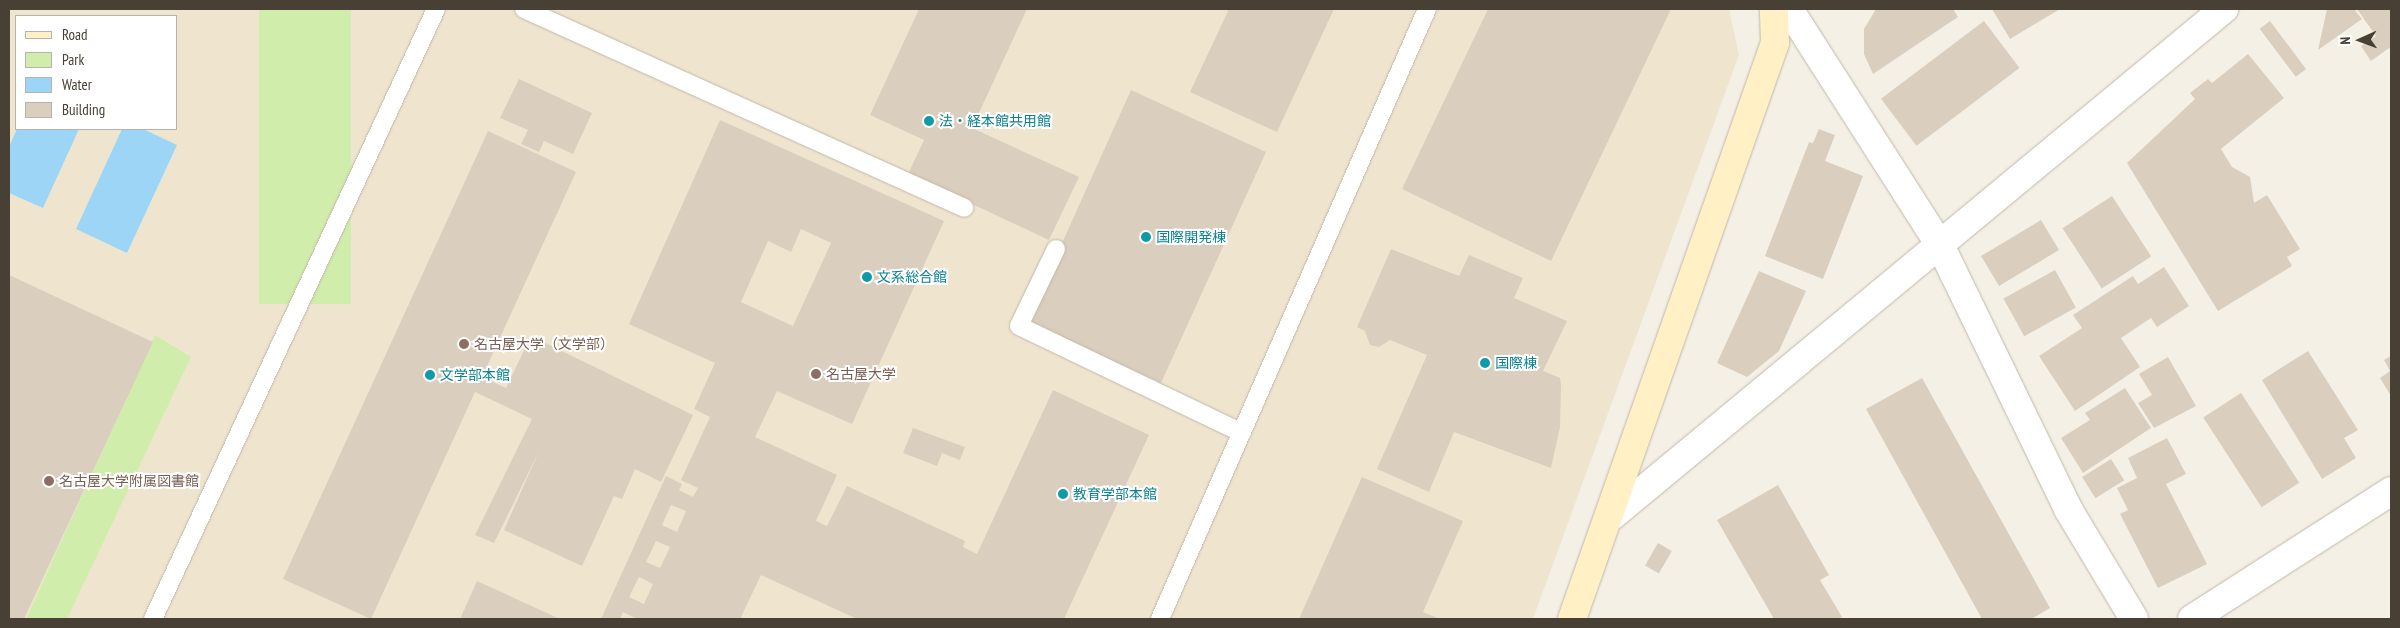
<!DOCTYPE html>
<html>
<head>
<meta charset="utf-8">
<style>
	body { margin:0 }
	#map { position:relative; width:2400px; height:628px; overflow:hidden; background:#f5f0e6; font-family:"PT Sans Narrow","Noto Sans JP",sans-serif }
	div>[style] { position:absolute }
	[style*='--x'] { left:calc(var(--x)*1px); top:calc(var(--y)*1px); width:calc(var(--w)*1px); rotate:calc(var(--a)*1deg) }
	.education>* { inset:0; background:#efe5cf }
	.green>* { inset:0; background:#d1edab; transform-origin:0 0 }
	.water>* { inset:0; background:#9dd5f7 }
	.building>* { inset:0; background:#dacebe; transform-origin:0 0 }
	.roads { filter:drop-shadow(0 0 1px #c1b8a8) drop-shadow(0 0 1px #c1b8a8) }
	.lane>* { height:18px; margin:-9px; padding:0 9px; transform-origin:9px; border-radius:9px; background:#fff }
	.street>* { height:28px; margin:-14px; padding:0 14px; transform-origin:14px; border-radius:14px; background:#fff }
	.secondary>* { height:28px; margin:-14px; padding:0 14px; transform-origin:14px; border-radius:14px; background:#fff0c6 }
	.dots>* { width:14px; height:14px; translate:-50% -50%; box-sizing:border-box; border:2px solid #fff; border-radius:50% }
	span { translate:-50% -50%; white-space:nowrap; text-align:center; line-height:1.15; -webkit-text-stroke:4px #fff; paint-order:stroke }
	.culture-label { font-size:14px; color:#0d838f }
	.left { translate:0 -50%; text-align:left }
	.education-label { font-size:14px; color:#785e54 }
	.frame { position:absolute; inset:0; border:10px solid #484035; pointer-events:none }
	.legend { position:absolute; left:15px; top:15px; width:162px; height:115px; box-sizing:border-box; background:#fff; border:1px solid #b6b3ae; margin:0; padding:6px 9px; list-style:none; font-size:15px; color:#484035 }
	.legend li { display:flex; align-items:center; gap:10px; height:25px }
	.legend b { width:25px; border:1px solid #b6b3ae }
	.north { position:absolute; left:2335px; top:15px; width:50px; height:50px; -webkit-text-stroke:4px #fff; paint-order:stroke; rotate:268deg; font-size:14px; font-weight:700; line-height:20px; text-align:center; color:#484035 }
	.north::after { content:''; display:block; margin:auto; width:18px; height:22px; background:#484035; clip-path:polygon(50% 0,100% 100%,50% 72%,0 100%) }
</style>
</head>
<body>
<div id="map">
	<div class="education">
		<div style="clip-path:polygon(evenodd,9px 9px,1729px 9px,1739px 55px,1533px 619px,9px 619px,9px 9px,16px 16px,176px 16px,176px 129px,16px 129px,16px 16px)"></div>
	</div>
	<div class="green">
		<div style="left:259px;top:9px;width:92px;height:295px"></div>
		<div style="clip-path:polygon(155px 335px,191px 357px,67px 619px,26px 619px)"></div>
	</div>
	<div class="water">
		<div style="clip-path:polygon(17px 129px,79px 129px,43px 208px,9px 193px,9px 147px)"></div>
		<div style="clip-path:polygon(122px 129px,143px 129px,177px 145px,127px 253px,76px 229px)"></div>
	</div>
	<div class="building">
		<div style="clip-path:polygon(919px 9px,1027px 9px,972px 128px,1079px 177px,1049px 240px,908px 174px,924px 140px,870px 115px)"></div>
		<div style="clip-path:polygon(1229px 9px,1334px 9px,1277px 132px,1190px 92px)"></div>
		<div style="clip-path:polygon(1488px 9px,1671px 9px,1551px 261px,1402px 189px)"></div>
		<div style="clip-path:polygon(1876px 9px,1953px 9px,1958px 17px,1873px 74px,1864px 54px,1864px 29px)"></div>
		<div style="clip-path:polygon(1992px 9px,2060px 9px,2010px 39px)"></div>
		<div style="clip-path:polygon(2327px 9px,2354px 9px,2362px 19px,2318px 50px)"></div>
		<div style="clip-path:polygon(2357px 9px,2391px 9px,2391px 51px,2389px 48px,2371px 61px,2361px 46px,2376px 36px)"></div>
		<div style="left:1984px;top:21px;width:59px;height:129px;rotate:53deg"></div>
		<div style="left:2270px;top:21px;width:60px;height:13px;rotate:53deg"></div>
		<div style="clip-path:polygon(2248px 54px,2284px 98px,2221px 149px,2232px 167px,2250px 177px,2254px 203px,2267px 195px,2300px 249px,2287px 257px,2292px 266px,2218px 311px,2127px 163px,2195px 99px,2190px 93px,2208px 79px,2212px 83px)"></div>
		<div style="clip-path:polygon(519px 79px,592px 113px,573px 154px,544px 141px,539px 152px,521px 144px,528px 130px,500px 118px)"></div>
		<div style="clip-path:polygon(1131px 90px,1266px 152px,1161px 383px,1124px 366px,1118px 378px,1026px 323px)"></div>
		<div style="clip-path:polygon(evenodd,720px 120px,944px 221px,852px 424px,777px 391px,755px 437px,837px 475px,816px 521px,827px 526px,847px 486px,965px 541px,963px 547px,977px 554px,1053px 390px,1149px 435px,1064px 619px,857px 619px,761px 575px,740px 619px,637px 619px,623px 612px,620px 619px,601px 619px,666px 476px,682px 484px,679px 490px,693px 497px,698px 488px,681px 480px,710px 417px,694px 409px,715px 363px,629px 324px,720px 120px,801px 229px,831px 243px,793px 326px,741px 302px,768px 241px,791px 252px,801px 229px,720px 120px,671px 505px,686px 511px,677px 532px,662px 525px,671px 505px,720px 120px,656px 541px,670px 547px,660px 568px,646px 562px,656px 541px,720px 120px,639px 577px,653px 584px,644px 604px,629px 597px,639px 577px)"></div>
		<div style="clip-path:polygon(1819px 129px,1835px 135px,1825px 161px,1863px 176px,1823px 279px,1765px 256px,1809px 142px,1813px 143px)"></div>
		<div style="clip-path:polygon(488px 131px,576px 172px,482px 377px,506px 388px,531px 336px,693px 415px,661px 482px,635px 469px,622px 499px,614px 496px,582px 566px,504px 530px,540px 449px,494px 543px,475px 535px,532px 419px,475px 392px,371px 619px,283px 579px)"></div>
		<div style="left:2112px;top:196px;width:72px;height:59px;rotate:57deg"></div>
		<div style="left:2041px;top:220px;width:35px;height:70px;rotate:59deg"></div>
		<div style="clip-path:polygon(1391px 249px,1459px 276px,1469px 255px,1523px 278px,1514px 298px,1567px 321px,1543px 371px,1560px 378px,1561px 385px,1560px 427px,1551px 468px,1454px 432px,1429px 492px,1377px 469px,1427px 355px,1390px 340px,1379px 347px,1370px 345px,1365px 331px,1357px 327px)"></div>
		<div style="clip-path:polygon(2164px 267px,2189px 306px,2157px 327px,2151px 318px,2121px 338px,2140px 367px,2075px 411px,2039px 356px,2082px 328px,2073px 315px,2133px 276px,2138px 284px)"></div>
		<div style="left:2055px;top:270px;width:43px;height:59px;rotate:61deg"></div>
		<div style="clip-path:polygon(1759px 271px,1806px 291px,1779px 351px,1747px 377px,1717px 363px)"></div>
		<div style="clip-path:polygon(9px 275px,153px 342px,24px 619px,9px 619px)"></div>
		<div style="clip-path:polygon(2308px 351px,2358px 430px,2344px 438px,2356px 458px,2322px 479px,2262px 380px)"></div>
		<div style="clip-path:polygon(2391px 356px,2391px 396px,2380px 378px,2390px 371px,2384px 360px)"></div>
		<div style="clip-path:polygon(2168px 357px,2196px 406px,2154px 428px,2138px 403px,2152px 395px,2139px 374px)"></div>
		<div style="clip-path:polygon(1922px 378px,2050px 608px,2031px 619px,1982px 619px,1866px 409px)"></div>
		<div style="clip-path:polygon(2125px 388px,2151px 428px,2083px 473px,2061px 438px,2090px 420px,2085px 413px)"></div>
		<div style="left:2241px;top:393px;width:107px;height:45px;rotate:57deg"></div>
		<div style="clip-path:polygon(913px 428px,965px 447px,960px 460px,942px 453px,937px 466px,903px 453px)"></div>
		<div style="clip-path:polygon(2167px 438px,2186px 474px,2166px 484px,2207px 564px,2158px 588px,2120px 514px,2128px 510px,2117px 488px,2137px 478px,2128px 458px)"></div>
		<div style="left:2111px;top:459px;width:25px;height:34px;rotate:58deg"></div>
		<div style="clip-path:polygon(1362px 477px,1463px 521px,1423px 612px,1440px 619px,1299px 619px)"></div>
		<div style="clip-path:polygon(1778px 485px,1829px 575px,1820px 580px,1842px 617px,1838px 619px,1774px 619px,1717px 520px)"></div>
		<div style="left:1658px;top:543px;width:16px;height:26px;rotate:30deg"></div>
		<div style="clip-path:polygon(477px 581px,560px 619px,460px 619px)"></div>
	</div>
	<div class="roads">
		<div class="lane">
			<div style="--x:524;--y:9;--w:483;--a:24.3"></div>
			<div style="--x:1056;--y:249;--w:85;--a:115.7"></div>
			<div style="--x:1019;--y:326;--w:247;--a:25.6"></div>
			<div style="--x:153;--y:619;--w:672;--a:-65.11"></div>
			<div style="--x:1160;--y:619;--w:666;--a:-66.36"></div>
		</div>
		<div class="street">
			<div style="--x:1789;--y:9;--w:280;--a:57.4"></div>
			<div style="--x:1940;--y:245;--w:293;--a:64.1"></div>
			<div style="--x:2068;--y:509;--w:128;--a:59"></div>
			<div style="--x:1612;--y:516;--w:795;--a:-39.64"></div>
			<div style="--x:2192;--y:619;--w:237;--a:-32.7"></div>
		</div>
		<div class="secondary">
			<div style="--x:1572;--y:619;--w:611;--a:-70.59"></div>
			<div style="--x:1775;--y:43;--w:34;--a:-92"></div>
		</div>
	</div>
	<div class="dots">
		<div style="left:929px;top:121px;background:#0f9aa8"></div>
		<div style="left:1146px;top:237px;background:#0f9aa8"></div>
		<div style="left:867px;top:277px;background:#0f9aa8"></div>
		<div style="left:464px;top:344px;background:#8d6e63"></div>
		<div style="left:1485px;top:363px;background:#0f9aa8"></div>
		<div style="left:816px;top:374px;background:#8d6e63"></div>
		<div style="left:430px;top:375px;background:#0f9aa8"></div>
		<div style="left:49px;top:481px;background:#8d6e63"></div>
		<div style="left:1063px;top:494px;background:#0f9aa8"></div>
	</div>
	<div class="culture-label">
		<span class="left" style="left:939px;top:121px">法・経本館共用館</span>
		<span class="left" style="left:1156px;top:237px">国際開発棟</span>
		<span class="left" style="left:877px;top:277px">文系総合館</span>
		<span class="left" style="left:1495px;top:363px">国際棟</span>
		<span class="left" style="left:440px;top:375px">文学部本館</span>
		<span class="left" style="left:1073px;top:494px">教育学部本館</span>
	</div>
	<div class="education-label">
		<span class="left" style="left:474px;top:344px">名古屋大学（文学部）</span>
		<span class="left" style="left:826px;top:374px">名古屋大学</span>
		<span class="left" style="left:59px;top:481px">名古屋大学附属図書館</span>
	</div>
	<div class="frame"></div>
	<ul class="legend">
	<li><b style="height:6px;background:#fff0c6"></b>Road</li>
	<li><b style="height:14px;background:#d1edab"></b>Park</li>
	<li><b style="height:14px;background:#9dd5f7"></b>Water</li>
	<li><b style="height:14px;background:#dacebe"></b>Building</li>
	</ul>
	<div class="north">N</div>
</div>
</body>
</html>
